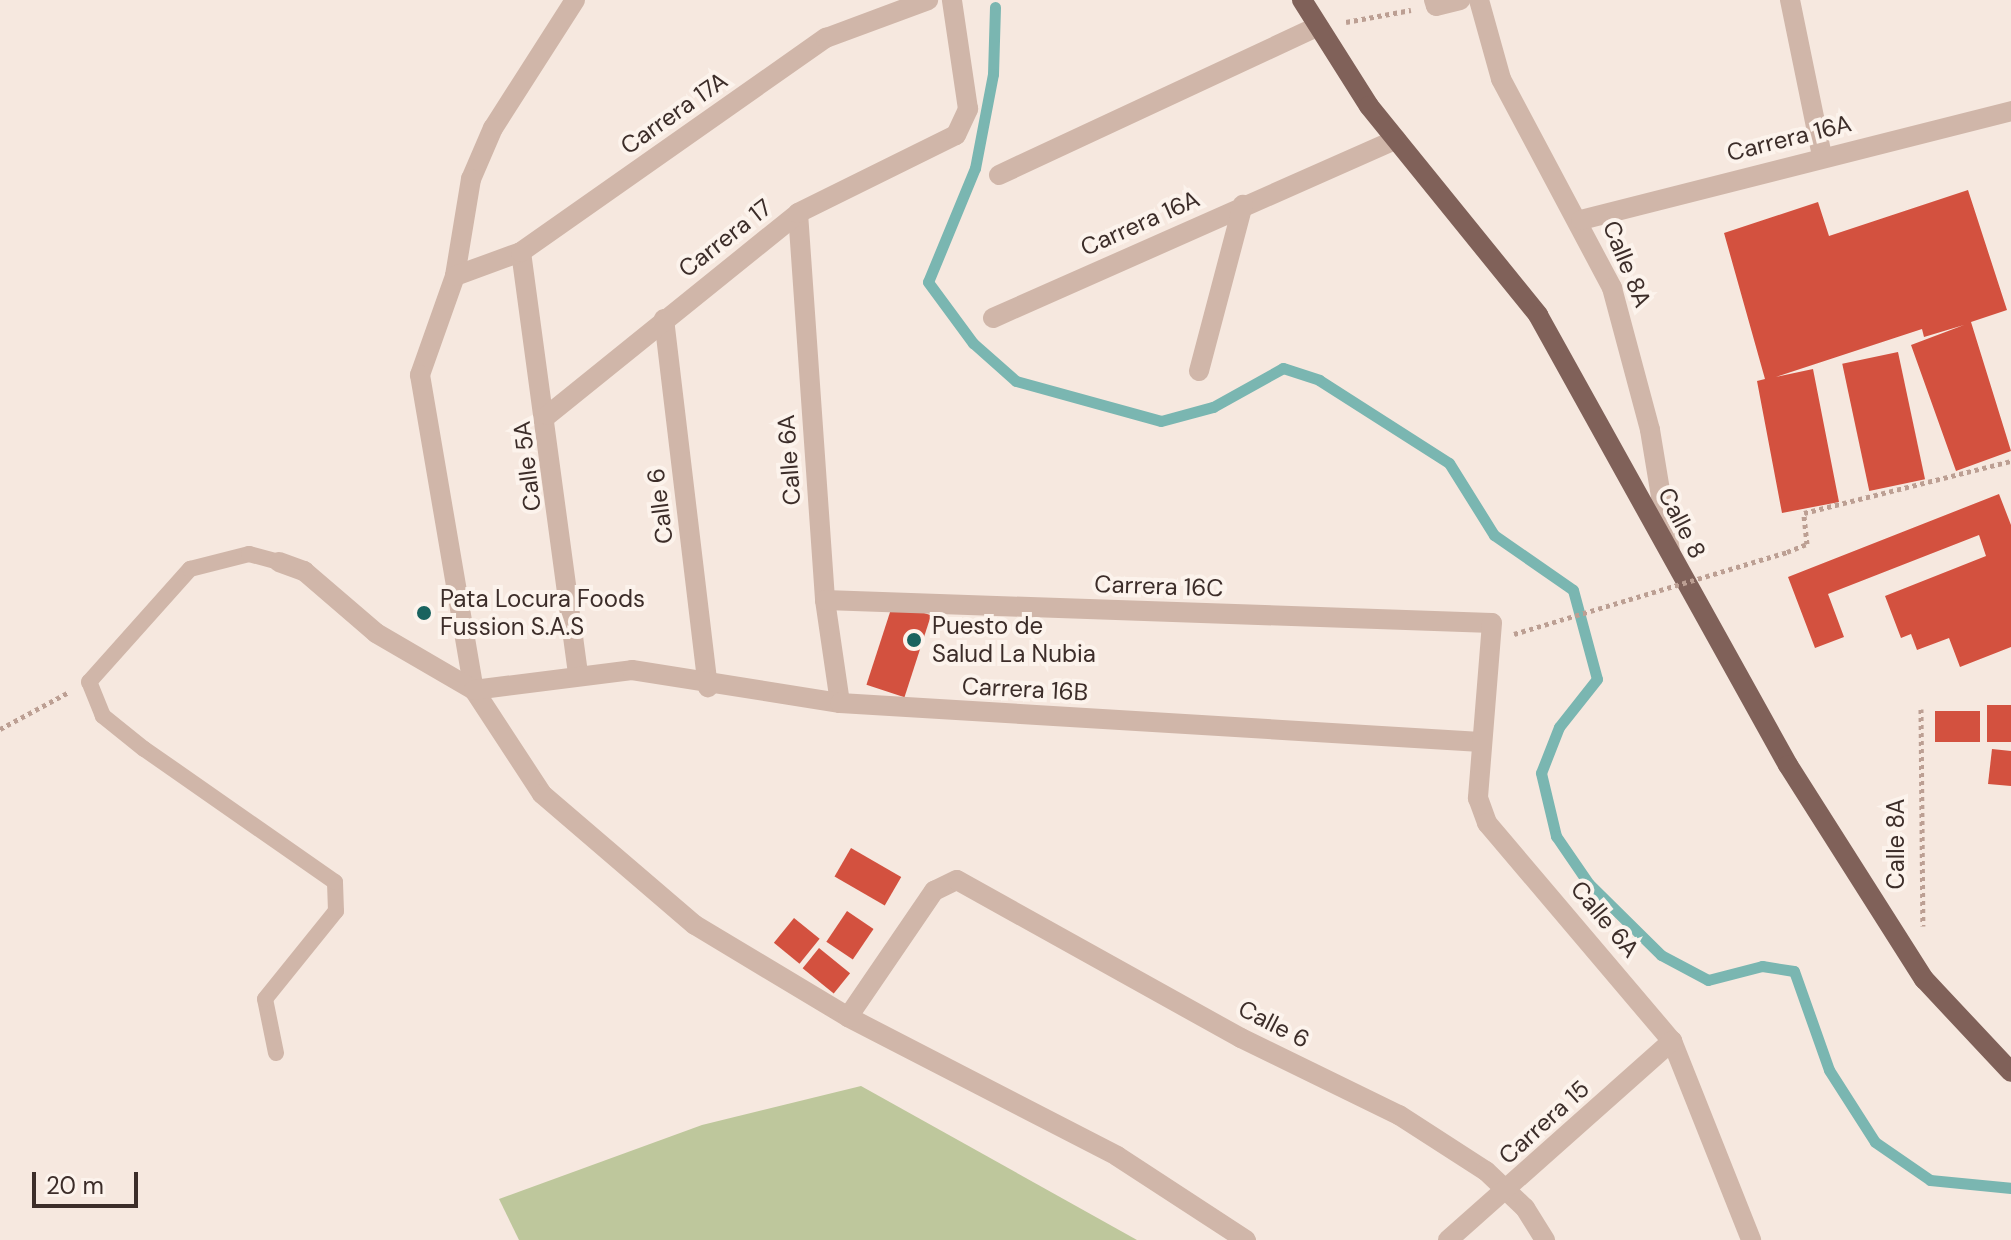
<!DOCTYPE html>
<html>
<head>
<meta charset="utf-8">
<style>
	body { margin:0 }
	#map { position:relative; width:2011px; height:1240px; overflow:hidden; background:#f6e8df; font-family:"DM Sans",sans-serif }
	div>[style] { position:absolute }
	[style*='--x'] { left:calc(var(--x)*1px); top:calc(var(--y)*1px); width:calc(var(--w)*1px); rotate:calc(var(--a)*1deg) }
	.green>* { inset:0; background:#bec79c }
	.stream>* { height:11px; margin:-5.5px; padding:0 5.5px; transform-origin:5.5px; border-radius:5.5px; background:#7ab6b1 }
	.building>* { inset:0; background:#d3513f; transform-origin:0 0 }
	.path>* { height:5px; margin-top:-2.5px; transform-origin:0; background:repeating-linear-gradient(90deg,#bc9f93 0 4px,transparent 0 8px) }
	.service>* { height:16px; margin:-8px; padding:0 8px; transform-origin:8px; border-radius:8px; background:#d0b6a9 }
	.minor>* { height:20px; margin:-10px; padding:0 10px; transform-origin:10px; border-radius:10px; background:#d0b6a9 }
	.primary>* { height:20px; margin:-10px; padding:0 10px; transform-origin:10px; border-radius:10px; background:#806159 }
	.path-bridge>* { height:5px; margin-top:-2.5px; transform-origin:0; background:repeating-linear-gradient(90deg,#bc9f93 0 4px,transparent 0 8px) }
	.dots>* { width:22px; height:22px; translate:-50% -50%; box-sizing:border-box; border:4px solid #fcf3ec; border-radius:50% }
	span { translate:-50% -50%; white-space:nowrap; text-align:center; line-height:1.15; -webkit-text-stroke:8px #fcf3ec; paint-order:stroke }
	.street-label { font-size:24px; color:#3c2d29 }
	.poi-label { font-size:24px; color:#3c2d29 }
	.left { translate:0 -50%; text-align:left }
	.scale { position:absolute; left:32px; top:1172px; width:106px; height:36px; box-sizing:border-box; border:4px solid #3c2d29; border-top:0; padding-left:10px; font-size:24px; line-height:28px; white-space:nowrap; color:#3c2d29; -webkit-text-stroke:6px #fcf3ec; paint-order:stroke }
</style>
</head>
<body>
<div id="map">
	<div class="green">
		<div style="clip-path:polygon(861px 1086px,1137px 1240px,519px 1240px,499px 1199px,702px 1125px)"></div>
	</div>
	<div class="stream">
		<div style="--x:995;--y:7;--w:67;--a:91.7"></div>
		<div style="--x:993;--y:74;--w:96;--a:100.8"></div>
		<div style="--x:975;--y:168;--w:123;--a:112.4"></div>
		<div style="--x:928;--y:282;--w:76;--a:53.6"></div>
		<div style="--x:973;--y:343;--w:57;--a:41.5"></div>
		<div style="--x:1016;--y:381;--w:150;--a:15.4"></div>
		<div style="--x:1161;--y:421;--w:54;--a:-15.1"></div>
		<div style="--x:1213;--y:407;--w:80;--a:-29.1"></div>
		<div style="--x:1283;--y:368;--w:38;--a:18"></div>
		<div style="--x:1319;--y:380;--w:154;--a:32.6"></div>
		<div style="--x:1449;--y:463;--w:85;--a:58"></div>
		<div style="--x:1494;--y:535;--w:96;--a:34.8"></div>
		<div style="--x:1573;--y:590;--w:92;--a:74.9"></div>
		<div style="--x:1597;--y:679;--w:61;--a:128.4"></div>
		<div style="--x:1559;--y:727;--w:49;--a:111.4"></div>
		<div style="--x:1541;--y:773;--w:65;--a:76.6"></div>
		<div style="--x:1556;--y:836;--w:58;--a:55.5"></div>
		<div style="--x:1589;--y:884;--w:101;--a:44.6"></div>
		<div style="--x:1661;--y:955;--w:53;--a:28"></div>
		<div style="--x:1708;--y:980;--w:56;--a:-14.5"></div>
		<div style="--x:1762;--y:966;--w:32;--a:9"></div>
		<div style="--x:1794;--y:971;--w:105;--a:70.5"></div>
		<div style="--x:1829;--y:1070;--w:85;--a:57.4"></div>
		<div style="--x:1875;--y:1142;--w:67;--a:34.6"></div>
		<div style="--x:1930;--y:1180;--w:81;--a:5.6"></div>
	</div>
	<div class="building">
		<div style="clip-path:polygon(1968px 190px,2007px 310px,1971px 322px,2011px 451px,1956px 471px,1911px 345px,1964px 325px,1924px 337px,1922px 329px,1776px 377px,1813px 369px,1839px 502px,1782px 513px,1757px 381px,1765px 379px,1724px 233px,1818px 202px,1829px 236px)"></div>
		<div style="left:1898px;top:352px;width:130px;height:57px;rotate:78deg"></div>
		<div style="clip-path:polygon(1999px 494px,2011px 525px,2011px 647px,1960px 667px,1949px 638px,1917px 650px,1911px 634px,1901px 638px,1885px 596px,1986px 556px,1979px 535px,1828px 594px,1844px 637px,1815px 648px,1788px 577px)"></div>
		<div style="left:893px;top:603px;width:40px;height:86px;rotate:18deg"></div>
		<div style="left:1987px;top:705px;width:24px;height:37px"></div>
		<div style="left:1935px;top:711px;width:45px;height:31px"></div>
		<div style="clip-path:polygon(1992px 749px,2011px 751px,2011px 786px,1988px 784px)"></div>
		<div style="left:851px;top:848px;width:58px;height:33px;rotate:30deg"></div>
		<div style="left:847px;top:911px;width:32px;height:37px;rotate:34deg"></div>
		<div style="left:794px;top:918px;width:33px;height:32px;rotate:39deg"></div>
		<div style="left:819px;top:948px;width:40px;height:26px;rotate:39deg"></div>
	</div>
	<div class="path">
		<div style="--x:1346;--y:22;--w:66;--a:-10.5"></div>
		<div style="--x:1787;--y:552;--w:22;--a:-22"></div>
		<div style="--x:1807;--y:544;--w:31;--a:-96"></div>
		<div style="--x:1804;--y:513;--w:213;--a:-14.1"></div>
		<div style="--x:1921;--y:709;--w:217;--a:89.5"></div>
		<div style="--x:0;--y:729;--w:78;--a:-28.2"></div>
	</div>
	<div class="service">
		<div style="--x:276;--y:1053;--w:55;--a:-101.5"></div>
		<div style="--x:265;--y:999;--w:113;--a:-51.1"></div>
		<div style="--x:336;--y:911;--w:29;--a:-92"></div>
		<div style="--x:335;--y:882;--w:233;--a:-145.1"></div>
		<div style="--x:144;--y:749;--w:53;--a:-141.2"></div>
		<div style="--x:103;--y:716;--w:37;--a:-112"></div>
		<div style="--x:89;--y:682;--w:152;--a:-48.2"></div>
		<div style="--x:190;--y:569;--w:61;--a:-14.3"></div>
		<div style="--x:249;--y:554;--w:31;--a:15"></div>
	</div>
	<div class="minor">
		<div style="--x:575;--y:0;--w:152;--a:122.6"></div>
		<div style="--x:493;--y:128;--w:56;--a:113.3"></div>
		<div style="--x:471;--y:179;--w:98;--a:99.4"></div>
		<div style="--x:455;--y:276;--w:105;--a:109.5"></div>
		<div style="--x:420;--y:375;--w:320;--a:80.3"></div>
		<div style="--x:474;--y:690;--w:124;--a:56.8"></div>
		<div style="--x:542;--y:794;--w:201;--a:40.6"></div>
		<div style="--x:695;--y:925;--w:179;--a:31"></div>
		<div style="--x:848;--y:1017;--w:303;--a:27.3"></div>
		<div style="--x:1117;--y:1156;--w:154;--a:33.1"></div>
		<div style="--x:1434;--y:0;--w:6;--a:72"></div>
		<div style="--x:1436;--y:6;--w:25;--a:-14"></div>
		<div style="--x:1479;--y:0;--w:82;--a:74.4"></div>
		<div style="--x:1501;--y:79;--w:237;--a:62"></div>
		<div style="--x:1612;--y:288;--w:147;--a:75"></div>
		<div style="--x:1650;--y:430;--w:123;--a:80.6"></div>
		<div style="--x:1790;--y:0;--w:159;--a:78.4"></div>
		<div style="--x:999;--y:175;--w:351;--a:-25"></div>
		<div style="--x:798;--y:213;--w:388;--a:86"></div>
		<div style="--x:825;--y:600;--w:104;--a:81.7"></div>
		<div style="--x:1581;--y:220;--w:444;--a:-14.2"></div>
		<div style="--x:521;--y:252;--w:425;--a:82.3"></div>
		<div style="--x:455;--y:276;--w:70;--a:-20"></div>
		<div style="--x:521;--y:252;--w:373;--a:-35.1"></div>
		<div style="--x:826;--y:38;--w:109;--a:-20.4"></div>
		<div style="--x:993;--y:318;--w:441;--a:-23.9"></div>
		<div style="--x:664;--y:319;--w:371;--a:83.2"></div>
		<div style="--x:1199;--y:371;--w:172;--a:-75.2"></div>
		<div style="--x:548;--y:415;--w:321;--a:-38.9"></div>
		<div style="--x:798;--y:213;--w:176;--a:-26.3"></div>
		<div style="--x:956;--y:135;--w:29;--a:-65"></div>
		<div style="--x:968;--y:109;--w:110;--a:-98.4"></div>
		<div style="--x:279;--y:562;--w:27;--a:20"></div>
		<div style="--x:304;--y:571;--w:95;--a:40.7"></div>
		<div style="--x:376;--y:633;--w:113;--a:30.2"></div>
		<div style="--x:474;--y:690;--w:159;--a:-7.2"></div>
		<div style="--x:632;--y:670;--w:211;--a:9"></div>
		<div style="--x:840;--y:703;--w:642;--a:3.48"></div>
		<div style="--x:825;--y:600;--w:667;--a:1.97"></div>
		<div style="--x:1492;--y:623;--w:176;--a:94.6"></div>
		<div style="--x:1478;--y:798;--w:27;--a:70"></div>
		<div style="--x:1487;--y:823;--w:286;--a:49.7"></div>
		<div style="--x:1672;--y:1041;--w:214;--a:68.3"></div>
		<div style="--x:848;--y:1017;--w:153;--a:-55.7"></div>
		<div style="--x:934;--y:891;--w:25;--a:-26"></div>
		<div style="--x:957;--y:880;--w:325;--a:29.1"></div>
		<div style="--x:1241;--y:1038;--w:176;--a:26"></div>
		<div style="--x:1399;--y:1115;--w:103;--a:32.8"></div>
		<div style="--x:1486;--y:1171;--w:54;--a:43.5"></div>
		<div style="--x:1525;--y:1208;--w:38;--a:58"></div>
		<div style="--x:1448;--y:1240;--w:300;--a:-41.6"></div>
	</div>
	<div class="primary">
		<div style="--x:1302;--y:0;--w:125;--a:57.7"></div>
		<div style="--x:1369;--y:106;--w:269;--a:51"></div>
		<div style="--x:1538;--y:315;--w:515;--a:60.95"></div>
		<div style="--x:1788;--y:765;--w:254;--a:57.6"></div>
		<div style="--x:1924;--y:979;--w:127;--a:46.9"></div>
	</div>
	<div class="path-bridge">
		<div style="--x:1514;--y:634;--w:285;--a:-16.7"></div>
	</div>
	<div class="dots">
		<div style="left:424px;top:613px;background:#19635f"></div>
		<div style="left:914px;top:640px;background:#19635f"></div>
	</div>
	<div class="street-label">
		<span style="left:674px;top:113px;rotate:-35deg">Carrera 17A</span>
		<span style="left:1789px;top:138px;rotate:-14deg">Carrera 16A</span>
		<span style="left:1140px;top:223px;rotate:-24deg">Carrera 16A</span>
		<span style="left:725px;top:238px;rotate:-38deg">Carrera 17</span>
		<span style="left:1627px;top:264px;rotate:68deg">Calle 8A</span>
		<span style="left:789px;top:460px;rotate:-94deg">Calle 6A</span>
		<span style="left:527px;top:466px;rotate:-97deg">Calle 5A</span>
		<span style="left:660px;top:506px;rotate:-97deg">Calle 6</span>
		<span style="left:1682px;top:523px;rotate:63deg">Calle 8</span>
		<span style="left:1159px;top:586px;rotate:2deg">Carrera 16C</span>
		<span style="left:1025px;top:689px;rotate:3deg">Carrera 16B</span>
		<span style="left:1896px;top:844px;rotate:-90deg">Calle 8A</span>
		<span style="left:1605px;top:919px;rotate:50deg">Calle 6A</span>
		<span style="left:1274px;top:1024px;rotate:27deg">Calle 6</span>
		<span style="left:1544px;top:1122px;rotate:-42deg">Carrera 15</span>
	</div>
	<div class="poi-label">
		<span class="left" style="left:440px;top:613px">Pata Locura Foods<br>Fussion S.A.S</span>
		<span class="left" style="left:932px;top:640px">Puesto de<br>Salud La Nubia</span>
	</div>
	<div class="scale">20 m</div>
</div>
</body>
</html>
